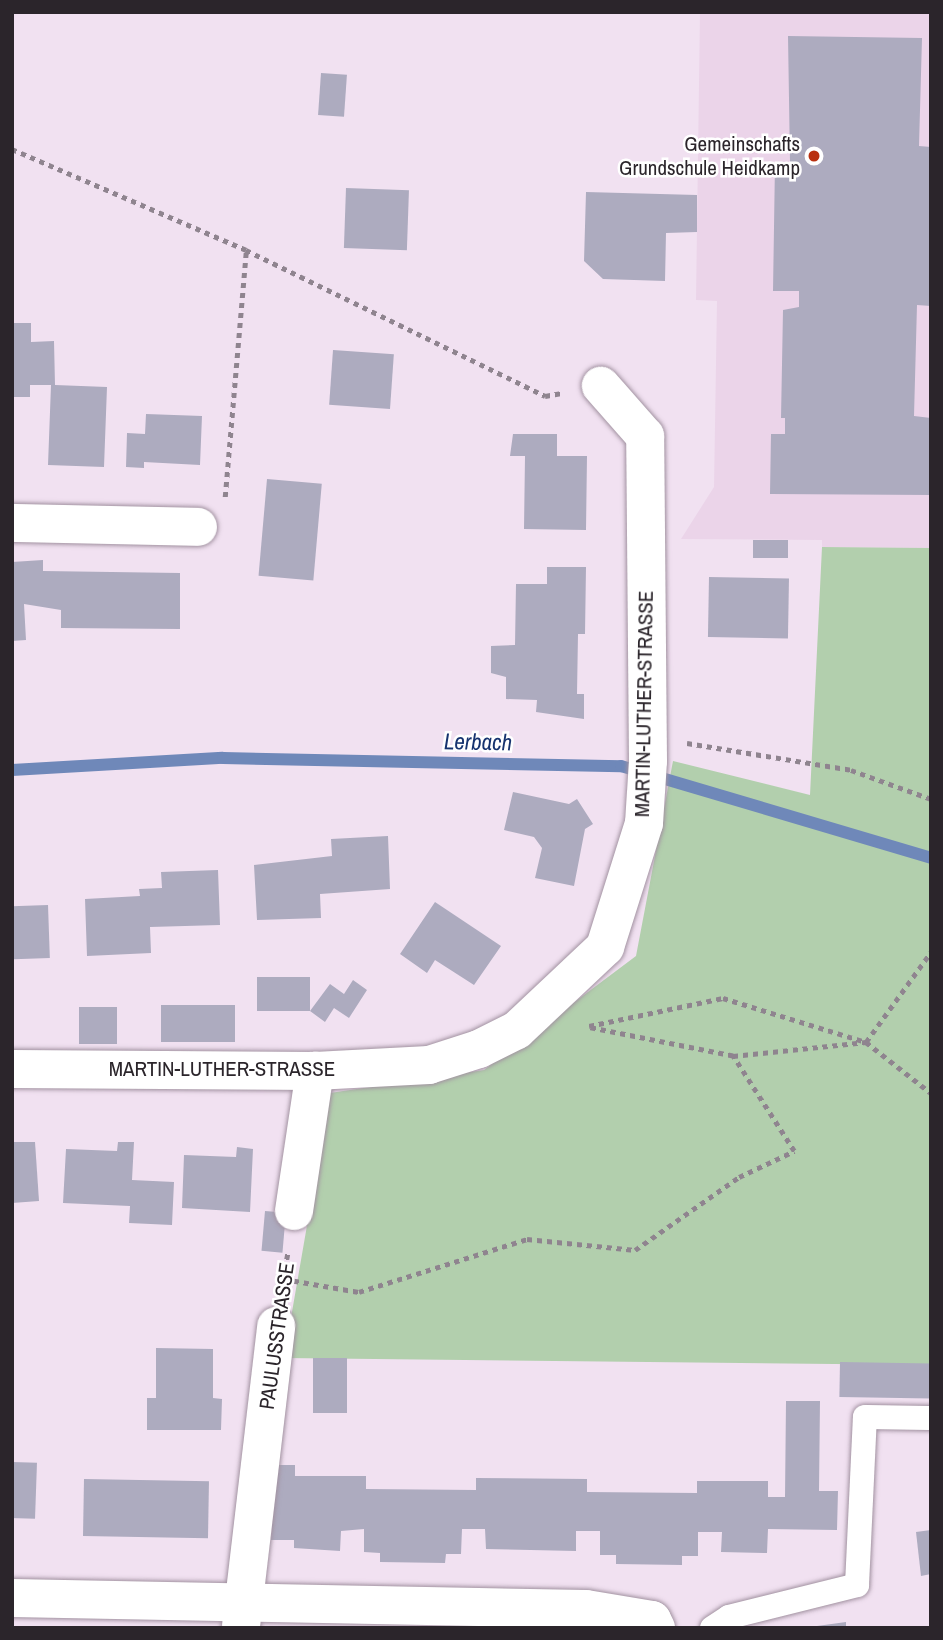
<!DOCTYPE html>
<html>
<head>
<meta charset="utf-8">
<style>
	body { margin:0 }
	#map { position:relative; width:943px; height:1640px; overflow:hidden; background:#f1e1f1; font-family:"Archivo Narrow",sans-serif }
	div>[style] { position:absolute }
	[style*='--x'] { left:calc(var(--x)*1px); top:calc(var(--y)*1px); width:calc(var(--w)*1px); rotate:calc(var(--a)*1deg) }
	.built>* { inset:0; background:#ebd4e9 }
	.green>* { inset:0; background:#b2cfad }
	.stream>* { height:12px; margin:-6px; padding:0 6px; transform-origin:6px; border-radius:6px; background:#6f88b9 }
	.building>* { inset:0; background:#adabbf; transform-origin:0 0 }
	.path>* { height:4.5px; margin-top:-2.25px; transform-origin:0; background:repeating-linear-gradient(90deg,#8f848f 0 5px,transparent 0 10px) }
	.roads { filter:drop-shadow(0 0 2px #a292a1) drop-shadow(0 0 2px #a292a1) }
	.service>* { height:24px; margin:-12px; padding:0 12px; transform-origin:12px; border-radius:12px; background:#fff }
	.minor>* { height:38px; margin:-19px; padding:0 19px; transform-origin:19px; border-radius:19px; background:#fff }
	.dots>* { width:19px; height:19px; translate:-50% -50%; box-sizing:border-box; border:4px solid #fff; border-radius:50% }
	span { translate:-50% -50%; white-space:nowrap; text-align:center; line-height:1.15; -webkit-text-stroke:5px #fff; paint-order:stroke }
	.poi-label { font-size:21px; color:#2b252b }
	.right { translate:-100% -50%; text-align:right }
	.street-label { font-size:21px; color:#2b252b }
	.water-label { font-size:23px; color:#16336f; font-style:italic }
	.frame { position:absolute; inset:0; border:14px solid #2b252b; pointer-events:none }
</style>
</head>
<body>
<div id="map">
	<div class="built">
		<div style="clip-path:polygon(700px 12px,931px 12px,931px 548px,822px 547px,822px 540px,681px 539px,714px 487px,717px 301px,696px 300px)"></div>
	</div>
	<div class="green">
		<div style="clip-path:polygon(822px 547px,931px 548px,931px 1365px,284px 1358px,330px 1093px,484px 1070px,636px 956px,673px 761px,810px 795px)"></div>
	</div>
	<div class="stream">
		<div style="--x:12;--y:770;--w:211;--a:-3.3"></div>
		<div style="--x:223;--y:758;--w:398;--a:1.2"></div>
		<div style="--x:621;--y:766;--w:323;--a:16.5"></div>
	</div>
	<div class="building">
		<div style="clip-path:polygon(788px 36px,922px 38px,919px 146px,931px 147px,931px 306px,917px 305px,914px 416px,931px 418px,931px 495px,770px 494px,771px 434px,785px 434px,785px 418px,781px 418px,783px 310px,799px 307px,799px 291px,773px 291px,775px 163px,790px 163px)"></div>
		<div style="left:321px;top:73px;width:26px;height:42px;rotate:4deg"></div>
		<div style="left:346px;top:188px;width:63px;height:60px;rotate:2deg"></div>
		<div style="clip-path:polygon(586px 192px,697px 195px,697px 232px,666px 233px,665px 281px,603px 279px,584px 261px)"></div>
		<div style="clip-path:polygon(12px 323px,31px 323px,31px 342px,54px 341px,55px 385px,107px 387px,104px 467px,48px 465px,51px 385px,30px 385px,30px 397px,12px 397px)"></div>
		<div style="left:333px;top:350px;width:61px;height:55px;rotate:4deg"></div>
		<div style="clip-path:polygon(146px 414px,202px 416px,200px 465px,144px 462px,144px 468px,126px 467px,127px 433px,145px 434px)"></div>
		<div style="clip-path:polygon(513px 434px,557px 434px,557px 456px,587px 456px,586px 530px,524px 529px,525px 456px,510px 456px)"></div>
		<div style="left:267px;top:479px;width:55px;height:97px;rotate:5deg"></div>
		<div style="left:753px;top:540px;width:35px;height:18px"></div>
		<div style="clip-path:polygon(43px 560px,43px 571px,180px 573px,180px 629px,61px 628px,61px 610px,24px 604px,26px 640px,12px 641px,12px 562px)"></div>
		<div style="clip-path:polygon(547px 567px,586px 567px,585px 634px,578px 634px,577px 694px,584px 694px,584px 719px,536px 712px,537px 700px,506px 699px,506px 677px,491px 673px,491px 646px,515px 645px,516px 584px,547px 584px)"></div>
		<div style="left:709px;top:577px;width:80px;height:60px;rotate:1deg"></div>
		<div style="clip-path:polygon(513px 792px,569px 804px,577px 799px,593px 824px,585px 829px,574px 886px,535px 878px,542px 848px,534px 837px,504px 830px)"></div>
		<div style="clip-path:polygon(388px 836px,390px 889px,320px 894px,321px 918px,257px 920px,254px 865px,332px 856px,331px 839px)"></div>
		<div style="clip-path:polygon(218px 870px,220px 925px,150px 927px,151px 953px,87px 956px,85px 899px,140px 896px,139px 889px,162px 888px,161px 872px)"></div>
		<div style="clip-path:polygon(435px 902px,501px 946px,474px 985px,435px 960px,427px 973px,400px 954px)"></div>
		<div style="left:48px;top:905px;width:53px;height:36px;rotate:88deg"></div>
		<div style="left:310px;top:977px;width:34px;height:53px;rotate:90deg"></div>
		<div style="clip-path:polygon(353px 980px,367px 990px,349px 1018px,334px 1008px,325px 1022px,310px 1011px,330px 984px,344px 994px)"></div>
		<div style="left:161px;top:1005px;width:74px;height:37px"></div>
		<div style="left:79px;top:1007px;width:38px;height:37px"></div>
		<div style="clip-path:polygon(12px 1142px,35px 1142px,39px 1201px,12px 1203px)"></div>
		<div style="clip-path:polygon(118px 1142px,134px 1142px,132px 1180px,174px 1182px,172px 1225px,129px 1223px,130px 1206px,63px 1203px,66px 1149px,117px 1151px)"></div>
		<div style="clip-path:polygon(237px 1147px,253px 1149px,250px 1212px,182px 1208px,184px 1155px,236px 1157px)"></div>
		<div style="left:265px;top:1211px;width:21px;height:40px;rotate:5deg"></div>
		<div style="clip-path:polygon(156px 1348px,213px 1349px,213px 1398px,222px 1399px,221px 1430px,147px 1430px,147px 1398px,156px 1398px)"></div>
		<div style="left:313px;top:1358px;width:34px;height:55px"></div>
		<div style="left:840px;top:1362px;width:91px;height:35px;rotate:1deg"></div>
		<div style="clip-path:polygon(786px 1401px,820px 1401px,819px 1491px,838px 1491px,837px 1530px,768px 1529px,767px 1553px,721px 1552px,722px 1532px,698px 1532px,698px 1556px,682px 1556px,682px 1565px,616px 1564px,616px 1555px,600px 1555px,600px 1531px,576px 1531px,576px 1551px,486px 1549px,485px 1529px,462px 1529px,461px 1554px,446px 1554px,445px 1563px,380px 1562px,380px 1553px,364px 1552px,364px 1529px,341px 1531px,340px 1551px,294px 1548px,294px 1540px,271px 1540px,275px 1465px,295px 1465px,295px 1476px,366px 1476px,366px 1489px,476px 1490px,476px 1478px,587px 1479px,587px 1492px,697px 1493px,697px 1481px,768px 1481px,768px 1497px,785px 1497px)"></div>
		<div style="left:12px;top:1462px;width:25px;height:56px;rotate:2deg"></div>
		<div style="left:84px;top:1479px;width:125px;height:57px;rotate:1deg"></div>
		<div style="clip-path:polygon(931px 1530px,931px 1574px,921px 1576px,916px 1532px)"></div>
		<div style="clip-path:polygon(846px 1622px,846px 1628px,817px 1628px,817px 1626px)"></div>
	</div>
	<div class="path">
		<div style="--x:12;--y:149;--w:255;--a:23.3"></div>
		<div style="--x:246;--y:250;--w:333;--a:26"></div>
		<div style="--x:545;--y:396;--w:17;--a:-10"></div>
		<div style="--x:225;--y:497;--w:248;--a:-85.1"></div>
		<div style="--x:687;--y:743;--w:166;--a:9.3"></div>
		<div style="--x:851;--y:770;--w:85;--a:19.9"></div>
		<div style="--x:589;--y:1026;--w:137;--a:-11.8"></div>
		<div style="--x:723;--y:998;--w:150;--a:17.1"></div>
		<div style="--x:866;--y:1042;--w:111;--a:-54.2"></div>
		<div style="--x:733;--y:1056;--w:134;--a:-6"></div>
		<div style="--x:866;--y:1042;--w:83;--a:38.1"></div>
		<div style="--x:283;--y:1279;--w:29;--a:-80"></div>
		<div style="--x:284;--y:1279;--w:76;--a:9.8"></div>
		<div style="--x:359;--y:1292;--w:176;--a:-17.5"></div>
		<div style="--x:527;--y:1239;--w:109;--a:5.8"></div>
		<div style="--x:635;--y:1250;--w:127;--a:-35.1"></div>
		<div style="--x:739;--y:1177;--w:61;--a:-25.3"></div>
		<div style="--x:794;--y:1151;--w:113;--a:-122.7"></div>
		<div style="--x:733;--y:1056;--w:149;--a:-168.8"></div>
	</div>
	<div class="roads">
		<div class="service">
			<div style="--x:712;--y:1628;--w:20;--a:-33"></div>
			<div style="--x:729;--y:1617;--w:132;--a:-14"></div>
			<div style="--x:857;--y:1585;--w:168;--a:-87.3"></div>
			<div style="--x:865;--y:1417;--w:66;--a:0.9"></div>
		</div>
		<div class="minor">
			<div style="--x:12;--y:523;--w:186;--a:1.2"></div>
			<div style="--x:12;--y:1069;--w:303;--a:0.4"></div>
			<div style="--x:315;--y:1071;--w:114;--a:-3"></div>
			<div style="--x:429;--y:1065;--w:52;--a:-17.7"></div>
			<div style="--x:479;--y:1049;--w:42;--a:-26.6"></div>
			<div style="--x:517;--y:1030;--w:121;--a:-43.3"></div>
			<div style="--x:605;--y:947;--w:130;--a:-72.5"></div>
			<div style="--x:644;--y:823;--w:62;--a:-86.3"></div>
			<div style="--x:648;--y:761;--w:325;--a:-90.5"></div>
			<div style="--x:645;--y:436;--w:67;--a:-131.3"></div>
			<div style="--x:294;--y:1211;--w:142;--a:-81.5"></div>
			<div style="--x:12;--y:1598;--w:574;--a:1.1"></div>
			<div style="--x:586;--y:1609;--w:67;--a:9.5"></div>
			<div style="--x:652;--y:1620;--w:9;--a:63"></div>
			<div style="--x:241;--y:1626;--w:302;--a:-83.3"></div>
		</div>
	</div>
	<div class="dots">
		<div style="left:814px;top:156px;background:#b92f0f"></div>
	</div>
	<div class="poi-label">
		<span class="right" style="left:800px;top:156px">Gemeinschafts<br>Grundschule Heidkamp</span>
	</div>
	<div class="street-label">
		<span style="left:644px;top:704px;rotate:-89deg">MARTIN-LUTHER-STRASSE</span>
		<span style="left:222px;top:1069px">MARTIN-LUTHER-STRASSE</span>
		<span style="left:277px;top:1336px;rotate:-82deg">PAULUSSTRASSE</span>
	</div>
	<div class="water-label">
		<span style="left:478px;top:742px;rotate:1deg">Lerbach</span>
	</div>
	<div class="frame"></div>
</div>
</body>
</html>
